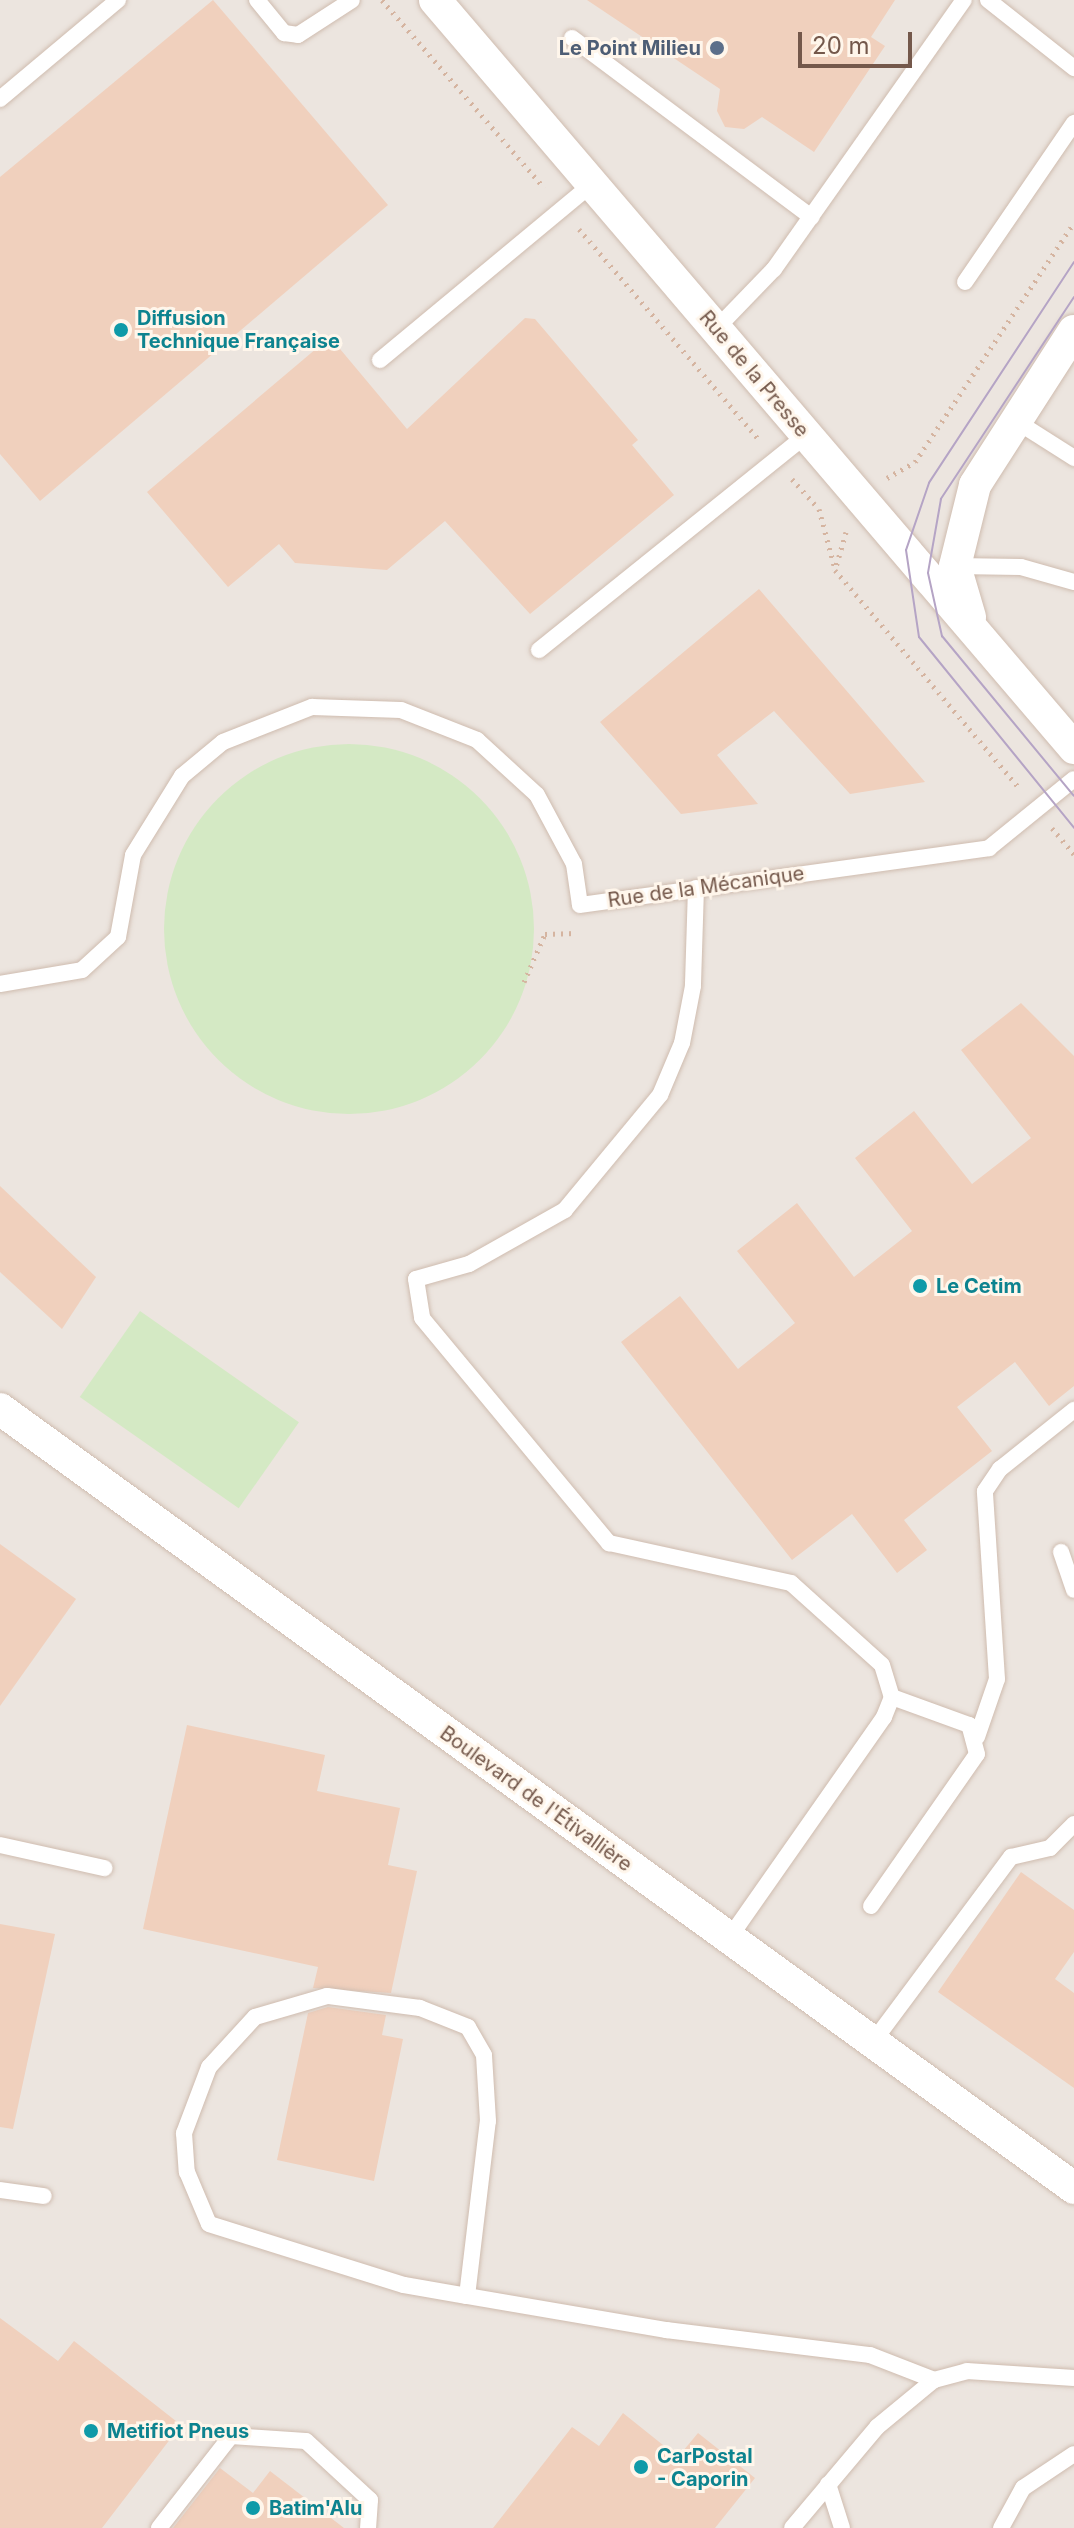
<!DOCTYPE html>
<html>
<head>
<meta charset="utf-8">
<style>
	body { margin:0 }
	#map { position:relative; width:1074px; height:2528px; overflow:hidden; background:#fcf2e5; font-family:Inter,sans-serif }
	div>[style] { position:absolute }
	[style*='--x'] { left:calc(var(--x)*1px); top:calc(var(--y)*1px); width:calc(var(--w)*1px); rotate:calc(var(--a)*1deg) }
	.industrial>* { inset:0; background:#ece5df; transform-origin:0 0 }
	.green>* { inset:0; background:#d4e9c4; transform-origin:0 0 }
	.round { border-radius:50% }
	.building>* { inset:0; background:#f0d0bd }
	.path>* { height:5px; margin-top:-2.5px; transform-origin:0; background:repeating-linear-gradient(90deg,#d5b4a0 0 2px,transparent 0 8px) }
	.roads { filter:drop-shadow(0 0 2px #cfbcaf) drop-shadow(0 0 2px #cfbcaf) }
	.service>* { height:16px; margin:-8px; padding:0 8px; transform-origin:8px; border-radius:8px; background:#fff }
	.minor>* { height:32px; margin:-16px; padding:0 16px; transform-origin:16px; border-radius:16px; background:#fff }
	.tram>* { height:2px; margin:-1px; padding:0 1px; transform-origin:1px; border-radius:1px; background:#b5a4c5 }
	.dots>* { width:22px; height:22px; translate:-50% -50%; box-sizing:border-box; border:4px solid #fff6eb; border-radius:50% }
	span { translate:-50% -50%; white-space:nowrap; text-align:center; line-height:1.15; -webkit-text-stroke:6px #fff6eb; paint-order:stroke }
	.service-label { font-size:20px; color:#4e5e75; font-weight:700 }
	.right { translate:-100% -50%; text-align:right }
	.culture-label { font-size:20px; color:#0d838f; font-weight:700 }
	.left { translate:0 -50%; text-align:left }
	.street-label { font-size:20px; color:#74584b }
	.scale { position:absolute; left:798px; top:32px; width:114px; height:36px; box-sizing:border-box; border:4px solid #74584b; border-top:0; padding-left:10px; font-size:24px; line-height:28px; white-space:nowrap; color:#74584b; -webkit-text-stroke:6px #fff6eb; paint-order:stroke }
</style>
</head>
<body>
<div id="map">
	<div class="industrial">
		<div style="left:0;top:0;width:1074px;height:2528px"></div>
	</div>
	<div class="green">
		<div class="round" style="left:164px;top:744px;width:370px;height:370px"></div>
		<div style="left:140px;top:1311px;width:194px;height:105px;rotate:35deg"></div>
	</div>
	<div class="building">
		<div style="clip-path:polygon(213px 0,388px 205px,40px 501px,0 454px,0 177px)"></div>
		<div style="clip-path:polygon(587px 0,895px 0,871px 37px,885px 46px,814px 152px,762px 117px,744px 129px,725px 127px,717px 111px,720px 89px)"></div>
		<div style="clip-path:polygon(525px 318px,535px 319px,638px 440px,632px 445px,674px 495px,530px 614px,445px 521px,387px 570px,295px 563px,279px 544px,228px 587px,147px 492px,330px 337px,407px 429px)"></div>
		<div style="clip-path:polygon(759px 589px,925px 782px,850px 794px,774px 711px,717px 755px,758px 804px,681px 814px,600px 722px)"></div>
		<div style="clip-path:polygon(1021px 1003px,1074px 1056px,1074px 1386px,1049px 1406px,1015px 1362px,957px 1407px,992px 1451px,904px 1520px,927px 1550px,897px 1573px,852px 1514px,792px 1560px,621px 1342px,680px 1296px,738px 1369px,795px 1323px,737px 1251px,797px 1203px,854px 1277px,912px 1231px,855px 1158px,914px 1111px,972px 1184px,1031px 1138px,961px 1050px)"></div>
		<div style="clip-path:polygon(0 1186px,96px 1277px,62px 1329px,0 1272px)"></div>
		<div style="clip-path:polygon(0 1544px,76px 1599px,0 1706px)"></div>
		<div style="clip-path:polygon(187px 1725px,325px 1755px,317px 1791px,400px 1808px,388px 1865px,417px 1871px,391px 1993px,313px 1988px,318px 1967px,143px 1929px)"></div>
		<div style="clip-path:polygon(1021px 1872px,1074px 1910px,1074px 1952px,1055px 1979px,1074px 1993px,1074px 2088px,938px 1992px)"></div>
		<div style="clip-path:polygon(0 1924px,55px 1934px,13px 2129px,0 2127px)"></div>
		<div style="clip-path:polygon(328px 2007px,386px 2015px,382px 2035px,403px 2039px,374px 2181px,277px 2160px,308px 2013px)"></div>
		<div style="clip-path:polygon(0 2318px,58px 2361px,74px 2341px,181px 2425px,102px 2528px,0 2528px)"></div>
		<div style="clip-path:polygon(623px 2413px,678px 2457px,698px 2433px,755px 2478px,715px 2528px,493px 2528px,572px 2427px,599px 2446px)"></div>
		<div style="clip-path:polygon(220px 2468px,253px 2493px,270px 2471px,344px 2528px,173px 2528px)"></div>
	</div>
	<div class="path">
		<div style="--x:382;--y:0;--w:248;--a:49.2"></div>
		<div style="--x:579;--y:229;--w:279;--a:49.5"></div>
		<div style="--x:887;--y:478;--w:32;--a:-30"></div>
		<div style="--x:915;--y:462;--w:287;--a:-56.4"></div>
		<div style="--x:792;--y:479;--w:40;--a:48"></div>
		<div style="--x:819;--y:509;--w:62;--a:75.1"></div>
		<div style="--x:846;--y:532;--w:40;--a:106"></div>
		<div style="--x:835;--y:570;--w:287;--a:49.8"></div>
		<div style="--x:1052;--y:828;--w:34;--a:50"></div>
		<div style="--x:524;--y:982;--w:52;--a:-66.4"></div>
		<div style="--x:545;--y:934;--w:31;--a:-2"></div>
	</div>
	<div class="roads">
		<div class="service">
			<div style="--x:257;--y:0;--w:43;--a:50.7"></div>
			<div style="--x:284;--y:33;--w:14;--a:8"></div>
			<div style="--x:298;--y:35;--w:64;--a:-32.9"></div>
			<div style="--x:988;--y:0;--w:110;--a:38.3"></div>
			<div style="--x:572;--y:38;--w:299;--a:36.8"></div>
			<div style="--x:0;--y:99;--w:154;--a:-40"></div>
			<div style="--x:965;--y:282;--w:193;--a:-55.6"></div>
			<div style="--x:716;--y:329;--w:83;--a:-46"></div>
			<div style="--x:774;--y:269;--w:329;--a:-54.8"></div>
			<div style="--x:380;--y:360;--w:276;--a:-39.7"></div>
			<div style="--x:1016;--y:421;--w:69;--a:32.5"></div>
			<div style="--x:955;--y:566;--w:66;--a:0.9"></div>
			<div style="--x:1021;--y:567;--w:55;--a:15.8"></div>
			<div style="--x:539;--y:650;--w:343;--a:-38.8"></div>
			<div style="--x:696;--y:888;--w:98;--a:91.8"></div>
			<div style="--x:693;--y:986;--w:58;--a:100.9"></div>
			<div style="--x:682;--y:1043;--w:56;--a:112.9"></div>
			<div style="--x:660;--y:1095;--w:149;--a:129.6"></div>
			<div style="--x:565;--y:1210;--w:110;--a:150.6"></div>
			<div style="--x:469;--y:1264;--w:55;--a:164.2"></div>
			<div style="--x:416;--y:1279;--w:39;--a:81"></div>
			<div style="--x:422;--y:1318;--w:293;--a:50.3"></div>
			<div style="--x:609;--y:1543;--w:186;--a:12.4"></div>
			<div style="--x:791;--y:1583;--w:122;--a:42"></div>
			<div style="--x:882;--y:1665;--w:34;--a:73"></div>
			<div style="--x:892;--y:1697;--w:22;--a:112"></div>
			<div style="--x:884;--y:1717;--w:270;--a:125"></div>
			<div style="--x:0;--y:984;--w:83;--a:-9.7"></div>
			<div style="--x:82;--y:970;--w:49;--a:-42.5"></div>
			<div style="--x:118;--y:937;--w:83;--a:-79.6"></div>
			<div style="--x:133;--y:855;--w:93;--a:-58.2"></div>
			<div style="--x:182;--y:776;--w:53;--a:-39.7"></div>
			<div style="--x:223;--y:742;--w:96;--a:-21.5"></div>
			<div style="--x:312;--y:707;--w:89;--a:1.9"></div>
			<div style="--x:401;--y:710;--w:82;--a:21.5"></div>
			<div style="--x:477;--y:740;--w:81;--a:42.5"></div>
			<div style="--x:537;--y:795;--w:78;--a:61.8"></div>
			<div style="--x:574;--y:864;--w:41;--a:81.7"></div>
			<div style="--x:580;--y:905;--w:413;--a:-7.9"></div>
			<div style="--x:989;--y:848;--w:109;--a:-39.1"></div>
			<div style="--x:1061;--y:1552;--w:40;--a:71.1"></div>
			<div style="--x:977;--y:1737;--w:61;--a:-71"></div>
			<div style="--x:997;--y:1679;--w:188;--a:-93.7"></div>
			<div style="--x:985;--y:1491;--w:27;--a:-56"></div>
			<div style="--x:1000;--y:1469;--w:95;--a:-38.6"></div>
			<div style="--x:0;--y:1845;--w:107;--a:12.5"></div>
			<div style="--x:871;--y:1906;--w:185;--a:-55.1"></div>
			<div style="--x:977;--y:1754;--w:30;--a:-105"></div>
			<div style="--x:969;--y:1725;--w:82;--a:-160"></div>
			<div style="--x:873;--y:2042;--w:231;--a:-53.3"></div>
			<div style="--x:1011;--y:1857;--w:40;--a:-13"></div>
			<div style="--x:1050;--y:1848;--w:34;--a:-45"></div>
			<div style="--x:0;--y:2190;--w:44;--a:7.8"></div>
			<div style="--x:467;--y:2296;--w:176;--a:-83.2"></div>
			<div style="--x:488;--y:2121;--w:66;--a:-93.5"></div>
			<div style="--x:484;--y:2055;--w:32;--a:-120"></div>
			<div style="--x:468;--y:2027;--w:52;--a:-158.4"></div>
			<div style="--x:420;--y:2008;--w:94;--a:-172.6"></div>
			<div style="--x:327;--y:1996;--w:75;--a:163.7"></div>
			<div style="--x:255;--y:2017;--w:68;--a:132.6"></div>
			<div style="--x:209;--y:2067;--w:71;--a:110.7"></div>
			<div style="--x:184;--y:2133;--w:39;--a:86"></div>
			<div style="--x:187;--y:2172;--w:56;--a:67.1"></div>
			<div style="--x:209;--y:2224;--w:204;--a:17.4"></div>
			<div style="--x:404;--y:2285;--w:64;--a:9.9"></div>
			<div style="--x:467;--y:2296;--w:202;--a:9.7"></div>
			<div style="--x:666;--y:2330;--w:206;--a:7"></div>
			<div style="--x:870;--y:2355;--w:69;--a:21.3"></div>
			<div style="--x:828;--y:2484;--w:46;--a:72.3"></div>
			<div style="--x:159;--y:2528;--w:117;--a:-52"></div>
			<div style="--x:231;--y:2436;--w:75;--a:3.8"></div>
			<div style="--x:306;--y:2441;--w:87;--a:42.7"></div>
			<div style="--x:370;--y:2500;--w:28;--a:94"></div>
			<div style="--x:792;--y:2528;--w:132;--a:-49.9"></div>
			<div style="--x:877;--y:2427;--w:74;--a:-39.5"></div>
			<div style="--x:934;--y:2380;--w:34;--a:-15"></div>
			<div style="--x:967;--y:2371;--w:107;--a:3.7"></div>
			<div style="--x:1001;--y:2528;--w:46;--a:-61.2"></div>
			<div style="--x:1023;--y:2488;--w:61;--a:-33.7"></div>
		</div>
		<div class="minor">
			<div style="--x:435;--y:0;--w:984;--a:49.49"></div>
			<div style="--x:970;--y:617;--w:53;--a:-106.4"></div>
			<div style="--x:955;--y:566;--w:83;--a:-76.1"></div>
			<div style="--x:975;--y:485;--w:183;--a:-57.3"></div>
			<div style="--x:0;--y:1409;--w:1327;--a:35.95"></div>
		</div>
	</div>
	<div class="tram">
		<div style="--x:1074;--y:262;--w:264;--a:123.3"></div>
		<div style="--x:929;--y:483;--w:71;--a:108.9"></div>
		<div style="--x:906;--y:550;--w:88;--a:81.5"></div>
		<div style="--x:919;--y:637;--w:246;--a:50.9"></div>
		<div style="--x:1074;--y:297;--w:242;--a:123.4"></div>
		<div style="--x:941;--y:499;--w:75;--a:100"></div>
		<div style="--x:928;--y:573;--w:65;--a:77.5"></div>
		<div style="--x:942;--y:636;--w:207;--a:50.5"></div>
	</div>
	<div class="dots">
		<div style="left:717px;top:48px;background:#5c6f8a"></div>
		<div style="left:121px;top:330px;background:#0f9aa8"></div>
		<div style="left:920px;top:1286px;background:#0f9aa8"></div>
		<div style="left:91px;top:2431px;background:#0f9aa8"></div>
		<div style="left:641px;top:2467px;background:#0f9aa8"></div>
		<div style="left:253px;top:2508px;background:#0f9aa8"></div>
	</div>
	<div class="service-label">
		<span class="right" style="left:701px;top:48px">Le Point Milieu</span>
	</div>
	<div class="culture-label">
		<span class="left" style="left:137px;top:330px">Diffusion<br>Technique Française</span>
		<span class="left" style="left:936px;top:1286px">Le Cetim</span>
		<span class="left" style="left:107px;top:2431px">Metifiot Pneus</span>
		<span class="left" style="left:657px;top:2468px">CarPostal<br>- Caporin</span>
		<span class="left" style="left:269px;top:2508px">Batim'Alu</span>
	</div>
	<div class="street-label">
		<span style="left:754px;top:374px;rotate:50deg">Rue de la Presse</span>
		<span style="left:706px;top:887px;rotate:-8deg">Rue de la Mécanique</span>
		<span style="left:536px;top:1799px;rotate:36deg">Boulevard de l'Étivallière</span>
	</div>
	<div class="scale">20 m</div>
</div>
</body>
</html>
